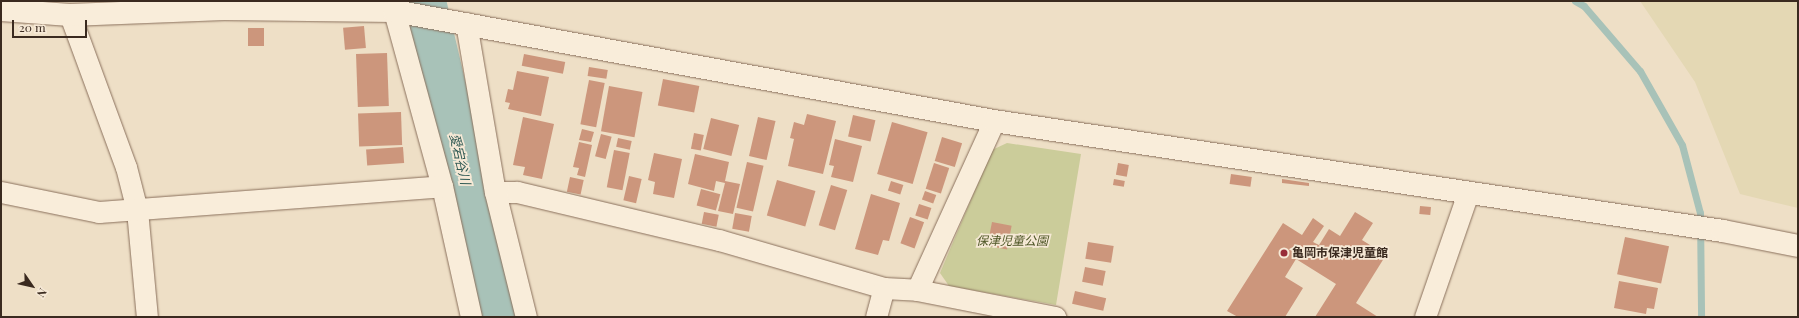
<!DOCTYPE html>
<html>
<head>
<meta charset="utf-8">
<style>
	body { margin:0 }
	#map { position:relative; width:1799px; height:318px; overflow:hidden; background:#eedfc6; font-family:"Playfair Display","Noto Sans JP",serif }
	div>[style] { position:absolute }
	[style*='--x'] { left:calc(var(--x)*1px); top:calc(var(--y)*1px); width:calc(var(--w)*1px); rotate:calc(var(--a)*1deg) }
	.farmland>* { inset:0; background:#e4d8b4 }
	.green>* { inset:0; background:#cbcc9a }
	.stream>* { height:7px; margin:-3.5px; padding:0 3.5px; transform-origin:3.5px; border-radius:3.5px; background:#a8c2b8 }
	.river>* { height:45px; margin:-22.5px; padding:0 22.5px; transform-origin:22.5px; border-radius:22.5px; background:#a8c2b8 }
	.building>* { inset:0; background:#cc967c; transform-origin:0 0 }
	.roads { filter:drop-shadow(0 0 1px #8a705c) drop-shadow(0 0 1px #8a705c) }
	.minor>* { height:21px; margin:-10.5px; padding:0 10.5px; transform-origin:10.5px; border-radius:10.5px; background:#f9edda }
	.tertiary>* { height:22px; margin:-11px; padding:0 11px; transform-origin:11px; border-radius:11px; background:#f9edda }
	.dots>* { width:11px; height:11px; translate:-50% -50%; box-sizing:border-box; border:2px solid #f6e9d6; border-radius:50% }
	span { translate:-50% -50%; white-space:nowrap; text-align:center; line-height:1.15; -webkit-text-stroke:3.5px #f6e9d6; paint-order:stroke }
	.park-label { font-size:12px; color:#4e5626; font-style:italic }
	.poi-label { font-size:12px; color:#3a2a1f; font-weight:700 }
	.left { translate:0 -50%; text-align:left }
	.water-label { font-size:13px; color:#2f5953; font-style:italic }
	.frame { position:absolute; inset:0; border:2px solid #3a2a1f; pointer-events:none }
	.north { position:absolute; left:12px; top:266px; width:40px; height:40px; -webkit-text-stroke:3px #f6e9d6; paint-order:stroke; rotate:124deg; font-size:11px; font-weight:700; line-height:16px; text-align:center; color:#3a2a1f }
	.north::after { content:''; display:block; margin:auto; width:14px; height:18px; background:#3a2a1f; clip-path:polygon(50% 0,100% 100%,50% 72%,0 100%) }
	.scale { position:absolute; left:12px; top:20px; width:75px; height:18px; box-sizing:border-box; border:2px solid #3a2a1f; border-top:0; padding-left:5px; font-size:12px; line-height:14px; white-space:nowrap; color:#3a2a1f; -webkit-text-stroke:3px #f6e9d6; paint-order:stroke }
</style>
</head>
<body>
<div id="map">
	<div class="farmland">
		<div style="clip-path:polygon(1640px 1px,1798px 1px,1798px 208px,1740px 194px,1695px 82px)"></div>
	</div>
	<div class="green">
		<div style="clip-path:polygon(1007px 143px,1081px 154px,1056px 305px,949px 286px,940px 273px,992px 150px)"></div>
	</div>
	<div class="stream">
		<div style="--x:1575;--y:1;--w:10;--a:29"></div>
		<div style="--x:1584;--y:6;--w:86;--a:49.3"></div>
		<div style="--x:1640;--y:71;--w:85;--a:60.4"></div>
		<div style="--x:1682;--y:145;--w:70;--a:75.2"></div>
		<div style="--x:1700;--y:213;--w:104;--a:89.4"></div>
	</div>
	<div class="river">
		<div style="--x:423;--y:1;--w:325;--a:76.8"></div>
	</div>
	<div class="building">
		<div style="left:364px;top:26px;width:22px;height:21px;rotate:85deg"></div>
		<div style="left:248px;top:28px;width:16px;height:18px"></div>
		<div style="left:387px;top:53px;width:53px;height:31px;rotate:88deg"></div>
		<div style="left:524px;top:54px;width:42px;height:12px;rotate:11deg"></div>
		<div style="left:589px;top:67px;width:19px;height:9px;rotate:9deg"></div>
		<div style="clip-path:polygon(517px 71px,549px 77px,541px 116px,508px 109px,510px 103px,505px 102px,508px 89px,513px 90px)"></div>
		<div style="left:663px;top:79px;width:37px;height:27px;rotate:11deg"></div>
		<div style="left:589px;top:80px;width:16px;height:45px;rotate:11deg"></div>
		<div style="left:609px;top:86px;width:34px;height:46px;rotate:10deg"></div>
		<div style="left:401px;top:112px;width:33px;height:43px;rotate:88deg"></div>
		<div style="clip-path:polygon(807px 114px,836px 121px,823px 174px,788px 166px,794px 139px,790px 138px,794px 122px,804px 125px)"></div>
		<div style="left:853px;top:115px;width:23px;height:22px;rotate:13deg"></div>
		<div style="clip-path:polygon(523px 117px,554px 124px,542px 179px,523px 175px,525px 167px,513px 165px)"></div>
		<div style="left:758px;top:117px;width:18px;height:40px;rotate:13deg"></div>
		<div style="left:711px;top:118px;width:29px;height:32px;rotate:14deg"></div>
		<div style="left:892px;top:122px;width:37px;height:54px;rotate:16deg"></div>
		<div style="clip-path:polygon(582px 129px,594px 132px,591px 142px,579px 140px)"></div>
		<div style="left:694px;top:133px;width:10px;height:16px;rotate:11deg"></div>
		<div style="left:601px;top:134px;width:11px;height:23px;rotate:15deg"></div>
		<div style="left:942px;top:137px;width:21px;height:25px;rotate:17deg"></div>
		<div style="left:618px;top:138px;width:14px;height:9px;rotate:12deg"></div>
		<div style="clip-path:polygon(835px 139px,862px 146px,853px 182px,831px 177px,834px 166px,829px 165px)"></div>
		<div style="clip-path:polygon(579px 142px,592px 145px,585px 177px,577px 175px,579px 168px,573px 167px)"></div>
		<div style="left:403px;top:147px;width:16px;height:37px;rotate:86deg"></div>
		<div style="left:614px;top:150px;width:16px;height:38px;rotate:11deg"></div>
		<div style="clip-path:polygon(654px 153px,682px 159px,674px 198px,653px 194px,655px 182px,648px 180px)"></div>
		<div style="clip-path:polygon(695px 154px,729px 162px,725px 181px,740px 184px,733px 214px,718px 211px,725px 183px,716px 181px,714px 191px,688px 184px)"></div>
		<div style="left:747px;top:162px;width:17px;height:47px;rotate:13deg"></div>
		<div style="left:934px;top:163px;width:16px;height:27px;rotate:18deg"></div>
		<div style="left:1118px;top:163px;width:11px;height:12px;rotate:10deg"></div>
		<div style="left:1231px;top:174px;width:21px;height:10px;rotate:8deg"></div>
		<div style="left:629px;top:176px;width:13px;height:25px;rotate:13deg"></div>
		<div style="left:570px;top:177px;width:14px;height:15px;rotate:12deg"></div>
		<div style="left:1114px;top:179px;width:11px;height:6px;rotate:10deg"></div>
		<div style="clip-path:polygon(1282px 179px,1309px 183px,1309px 186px,1282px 183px)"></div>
		<div style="left:777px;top:180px;width:40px;height:37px;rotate:16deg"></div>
		<div style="left:891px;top:181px;width:13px;height:10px;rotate:18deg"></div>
		<div style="left:831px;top:185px;width:17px;height:42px;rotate:17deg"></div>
		<div style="left:701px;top:189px;width:20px;height:17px;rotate:15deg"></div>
		<div style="left:925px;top:191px;width:12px;height:9px;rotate:20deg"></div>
		<div style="clip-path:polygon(871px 194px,900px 203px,889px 241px,883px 240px,878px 255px,855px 249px)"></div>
		<div style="left:919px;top:204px;width:13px;height:12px;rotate:18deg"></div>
		<div style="left:1420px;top:206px;width:11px;height:8px;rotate:5deg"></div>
		<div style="left:704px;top:212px;width:15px;height:12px;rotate:11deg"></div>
		<div style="clip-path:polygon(1355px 212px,1373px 223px,1362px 240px,1386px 255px,1356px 303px,1378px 317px,1315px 317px,1336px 284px,1296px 259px,1285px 277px,1303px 288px,1285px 317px,1238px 317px,1227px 311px,1283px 223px,1302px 235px,1313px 218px,1324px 226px,1313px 242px,1319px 245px,1329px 229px,1340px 236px)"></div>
		<div style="left:735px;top:213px;width:17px;height:16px;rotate:10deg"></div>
		<div style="left:910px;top:217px;width:15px;height:28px;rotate:20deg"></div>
		<div style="left:992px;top:222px;width:20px;height:24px;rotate:11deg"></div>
		<div style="left:1625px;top:237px;width:45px;height:38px;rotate:12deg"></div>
		<div style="left:1088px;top:242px;width:26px;height:17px;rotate:9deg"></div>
		<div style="left:1085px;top:267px;width:21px;height:15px;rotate:11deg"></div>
		<div style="clip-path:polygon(1619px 281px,1658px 288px,1654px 309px,1647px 308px,1646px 314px,1614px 308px)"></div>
		<div style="left:1075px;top:291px;width:32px;height:13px;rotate:13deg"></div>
	</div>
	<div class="roads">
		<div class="minor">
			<div style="--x:394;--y:11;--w:181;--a:74.7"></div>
			<div style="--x:442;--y:186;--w:134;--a:77.5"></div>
			<div style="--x:70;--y:15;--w:162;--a:69.8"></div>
			<div style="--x:126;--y:167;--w:44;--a:75.7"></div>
			<div style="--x:137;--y:210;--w:107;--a:84.7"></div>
			<div style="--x:466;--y:23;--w:171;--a:80.3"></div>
			<div style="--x:495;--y:192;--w:129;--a:76.1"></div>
			<div style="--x:1;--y:192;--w:100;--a:11.5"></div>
			<div style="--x:99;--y:212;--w:344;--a:-4.3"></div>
			<div style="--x:495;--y:192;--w:22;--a:0"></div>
			<div style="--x:517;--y:192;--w:208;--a:13.4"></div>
			<div style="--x:719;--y:240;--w:172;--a:16.2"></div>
			<div style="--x:884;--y:288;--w:33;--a:3"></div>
			<div style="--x:917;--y:290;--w:141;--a:11.1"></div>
			<div style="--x:917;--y:290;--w:186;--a:-65.5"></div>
			<div style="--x:876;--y:317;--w:30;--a:-75"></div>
			<div style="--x:1425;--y:317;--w:131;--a:-70.9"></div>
		</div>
		<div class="tertiary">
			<div style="--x:1;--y:10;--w:69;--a:4.1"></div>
			<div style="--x:70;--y:15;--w:154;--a:-2.2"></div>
			<div style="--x:224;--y:9;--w:170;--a:0.7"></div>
			<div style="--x:394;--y:11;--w:610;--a:10.39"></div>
			<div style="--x:994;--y:121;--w:737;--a:8.58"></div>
			<div style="--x:1723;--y:231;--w:76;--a:11.3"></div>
		</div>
	</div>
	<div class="dots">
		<div style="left:1284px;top:253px;background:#982c37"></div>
	</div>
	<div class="park-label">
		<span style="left:1012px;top:241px">保津児童公園</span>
	</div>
	<div class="poi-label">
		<span class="left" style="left:1292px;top:253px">亀岡市保津児童館</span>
	</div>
	<div class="water-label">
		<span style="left:460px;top:159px;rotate:77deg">愛宕谷川</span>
	</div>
	<div class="frame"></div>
	<div class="north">N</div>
	<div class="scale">20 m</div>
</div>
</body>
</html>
